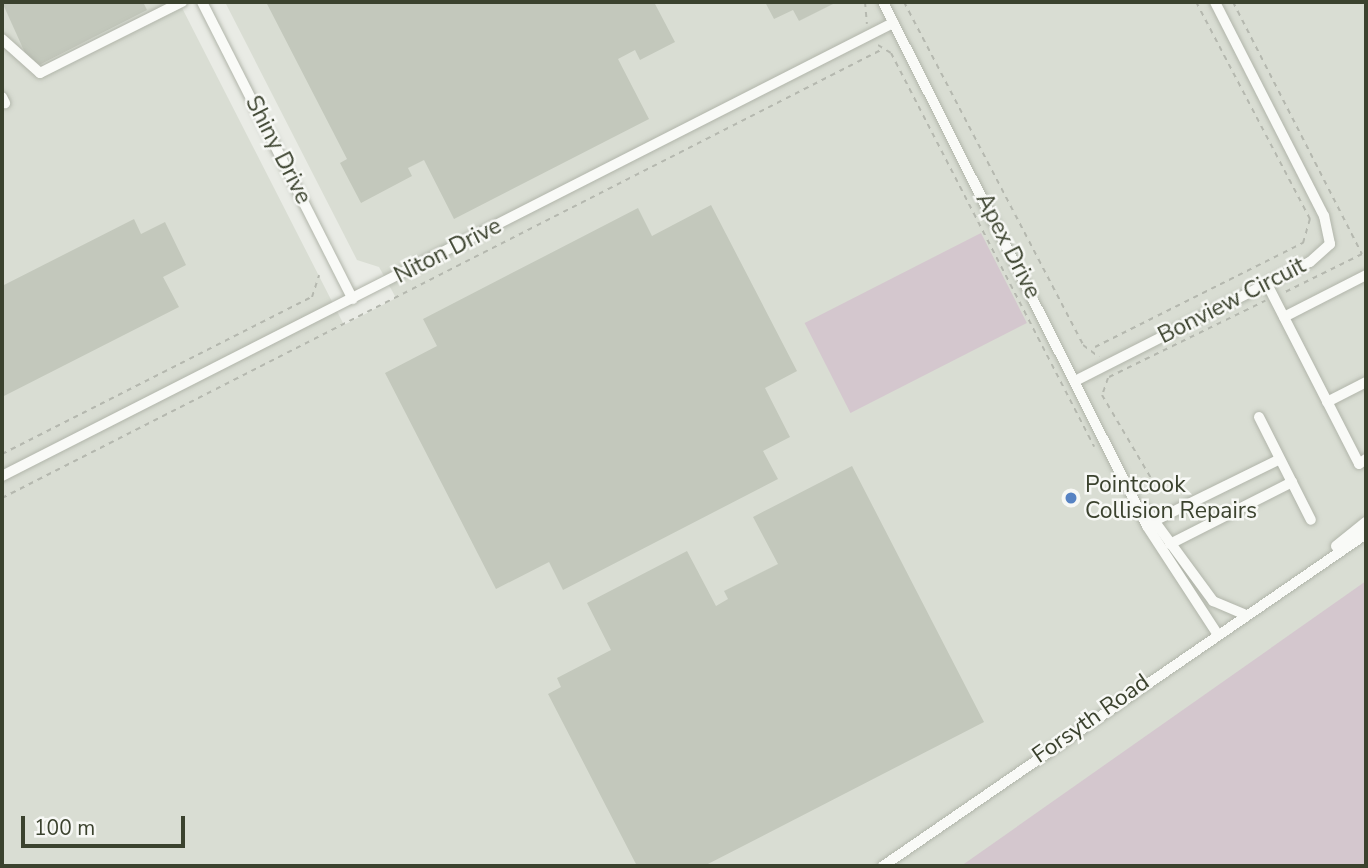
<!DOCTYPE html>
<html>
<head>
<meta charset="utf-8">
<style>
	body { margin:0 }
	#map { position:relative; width:1368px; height:868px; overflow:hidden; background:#e9ebe5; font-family:"Nunito Sans",sans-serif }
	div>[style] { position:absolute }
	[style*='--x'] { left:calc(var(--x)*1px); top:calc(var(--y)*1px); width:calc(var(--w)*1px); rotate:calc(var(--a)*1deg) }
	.built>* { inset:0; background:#d9ddd3 }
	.green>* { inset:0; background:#d4c7ce; transform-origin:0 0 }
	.building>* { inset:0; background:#c3c8bc }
	.path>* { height:2px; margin-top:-1px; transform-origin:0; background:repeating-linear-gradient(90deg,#b5b8af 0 5px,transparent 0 10px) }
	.roads { filter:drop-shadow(0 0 2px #b1b5aa) drop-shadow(0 0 2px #b1b5aa) }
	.minor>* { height:10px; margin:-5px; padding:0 5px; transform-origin:5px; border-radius:5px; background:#f9faf7 }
	.dots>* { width:19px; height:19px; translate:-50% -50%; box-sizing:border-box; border:4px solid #f7f8f5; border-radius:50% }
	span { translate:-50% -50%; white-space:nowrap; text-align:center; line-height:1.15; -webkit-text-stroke:5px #f7f8f5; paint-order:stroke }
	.street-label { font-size:23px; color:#3b422e }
	.poi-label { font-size:23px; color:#3b422e }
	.left { translate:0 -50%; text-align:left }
	.frame { position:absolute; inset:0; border:4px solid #3b422e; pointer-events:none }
	.scale { position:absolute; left:21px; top:816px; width:164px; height:32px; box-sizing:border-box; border:4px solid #3b422e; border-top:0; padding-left:9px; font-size:21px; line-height:24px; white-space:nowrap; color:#3b422e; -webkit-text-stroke:5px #f7f8f5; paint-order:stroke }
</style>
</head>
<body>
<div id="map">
	<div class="built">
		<div style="clip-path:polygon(2px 2px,179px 2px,344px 325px,396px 298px,379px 267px,357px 260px,225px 2px,1366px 2px,1366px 866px,2px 866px)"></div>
	</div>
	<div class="green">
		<div style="left:981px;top:233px;width:101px;height:198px;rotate:63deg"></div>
		<div style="clip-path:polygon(1366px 581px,1366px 866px,961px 866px)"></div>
	</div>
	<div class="building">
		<div style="clip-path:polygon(2px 2px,143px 2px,147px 10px,39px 65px,26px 55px)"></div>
		<div style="clip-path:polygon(266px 2px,654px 2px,675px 42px,640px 60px,635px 50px,618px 59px,649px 119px,454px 219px,424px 160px,408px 168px,412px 176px,361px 203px,340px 163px,347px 159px)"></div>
		<div style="clip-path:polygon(765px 2px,837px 2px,799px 21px,793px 10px,774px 19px)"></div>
		<div style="clip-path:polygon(711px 205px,797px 371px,765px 388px,790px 437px,763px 451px,778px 479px,563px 590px,549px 562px,496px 589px,385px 373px,437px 346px,423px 319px,638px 208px,652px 236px)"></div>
		<div style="clip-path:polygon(134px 219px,141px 234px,165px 222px,186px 265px,163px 277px,179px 307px,2px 397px,2px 286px)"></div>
		<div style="clip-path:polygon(852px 466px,984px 722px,704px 866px,637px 866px,548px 694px,561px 687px,557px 678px,611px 650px,587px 603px,687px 551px,716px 606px,728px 599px,724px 591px,778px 564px,753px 517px)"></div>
	</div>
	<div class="path">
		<div style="--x:865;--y:2;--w:22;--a:85"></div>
		<div style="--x:904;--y:2;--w:387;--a:62.4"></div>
		<div style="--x:1083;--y:345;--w:20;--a:37"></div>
		<div style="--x:1233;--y:2;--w:283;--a:62.9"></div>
		<div style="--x:1362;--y:254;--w:88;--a:153.7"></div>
		<div style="--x:878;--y:45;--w:15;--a:32"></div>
		<div style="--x:891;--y:53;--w:443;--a:62.7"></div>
		<div style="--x:1095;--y:347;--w:233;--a:-26.6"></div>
		<div style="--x:1303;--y:243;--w:25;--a:-74"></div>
		<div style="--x:1310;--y:219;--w:245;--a:-117.7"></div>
		<div style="--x:1109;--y:377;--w:174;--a:-26"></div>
		<div style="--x:1108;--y:378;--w:18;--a:109"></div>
		<div style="--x:1102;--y:395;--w:99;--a:59.5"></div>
		<div style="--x:2;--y:454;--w:347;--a:-26.9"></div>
		<div style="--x:312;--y:297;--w:23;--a:-72"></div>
		<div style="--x:2;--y:498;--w:987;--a:-27.01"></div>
	</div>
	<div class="roads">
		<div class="minor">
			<div style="--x:202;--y:2;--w:333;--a:63.1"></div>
			<div style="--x:883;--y:2;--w:587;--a:63.26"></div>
			<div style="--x:1147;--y:526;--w:126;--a:56.9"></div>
			<div style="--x:2;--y:39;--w:51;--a:41.8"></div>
			<div style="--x:40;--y:73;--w:159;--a:-26.6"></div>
			<div style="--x:2;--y:97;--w:7;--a:63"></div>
			<div style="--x:1267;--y:284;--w:202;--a:62.9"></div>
			<div style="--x:1359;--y:464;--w:9;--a:-36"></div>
			<div style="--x:1284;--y:317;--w:92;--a:-27.1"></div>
			<div style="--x:1077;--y:380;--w:261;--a:-26.9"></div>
			<div style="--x:1310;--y:262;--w:27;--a:-42"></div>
			<div style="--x:1330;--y:244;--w:29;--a:-102"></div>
			<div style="--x:1324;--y:216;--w:240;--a:-117"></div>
			<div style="--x:1327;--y:402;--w:44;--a:-27.1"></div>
			<div style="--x:1259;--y:417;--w:115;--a:63.2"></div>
			<div style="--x:2;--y:476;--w:1000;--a:-26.95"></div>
			<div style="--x:1144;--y:507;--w:117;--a:53.7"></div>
			<div style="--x:1213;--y:601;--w:33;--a:23"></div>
			<div style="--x:1154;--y:521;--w:140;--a:-26.2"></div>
			<div style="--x:1170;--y:544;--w:137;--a:-26.9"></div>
			<div style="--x:1336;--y:546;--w:38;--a:-39"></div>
			<div style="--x:883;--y:866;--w:586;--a:-34.5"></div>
		</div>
	</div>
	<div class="dots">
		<div style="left:1071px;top:498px;background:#5783c3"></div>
	</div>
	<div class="street-label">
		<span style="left:278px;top:150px;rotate:63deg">Shiny Drive</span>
		<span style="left:1008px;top:246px;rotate:63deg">Apex Drive</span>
		<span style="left:448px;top:251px;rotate:-27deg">Niton Drive</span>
		<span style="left:1232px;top:301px;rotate:-27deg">Bonview Circuit</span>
		<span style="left:1091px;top:719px;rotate:-35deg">Forsyth Road</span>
	</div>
	<div class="poi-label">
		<span class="left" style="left:1085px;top:498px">Pointcook<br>Collision Repairs</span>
	</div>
	<div class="frame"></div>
	<div class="scale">100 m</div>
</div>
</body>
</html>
